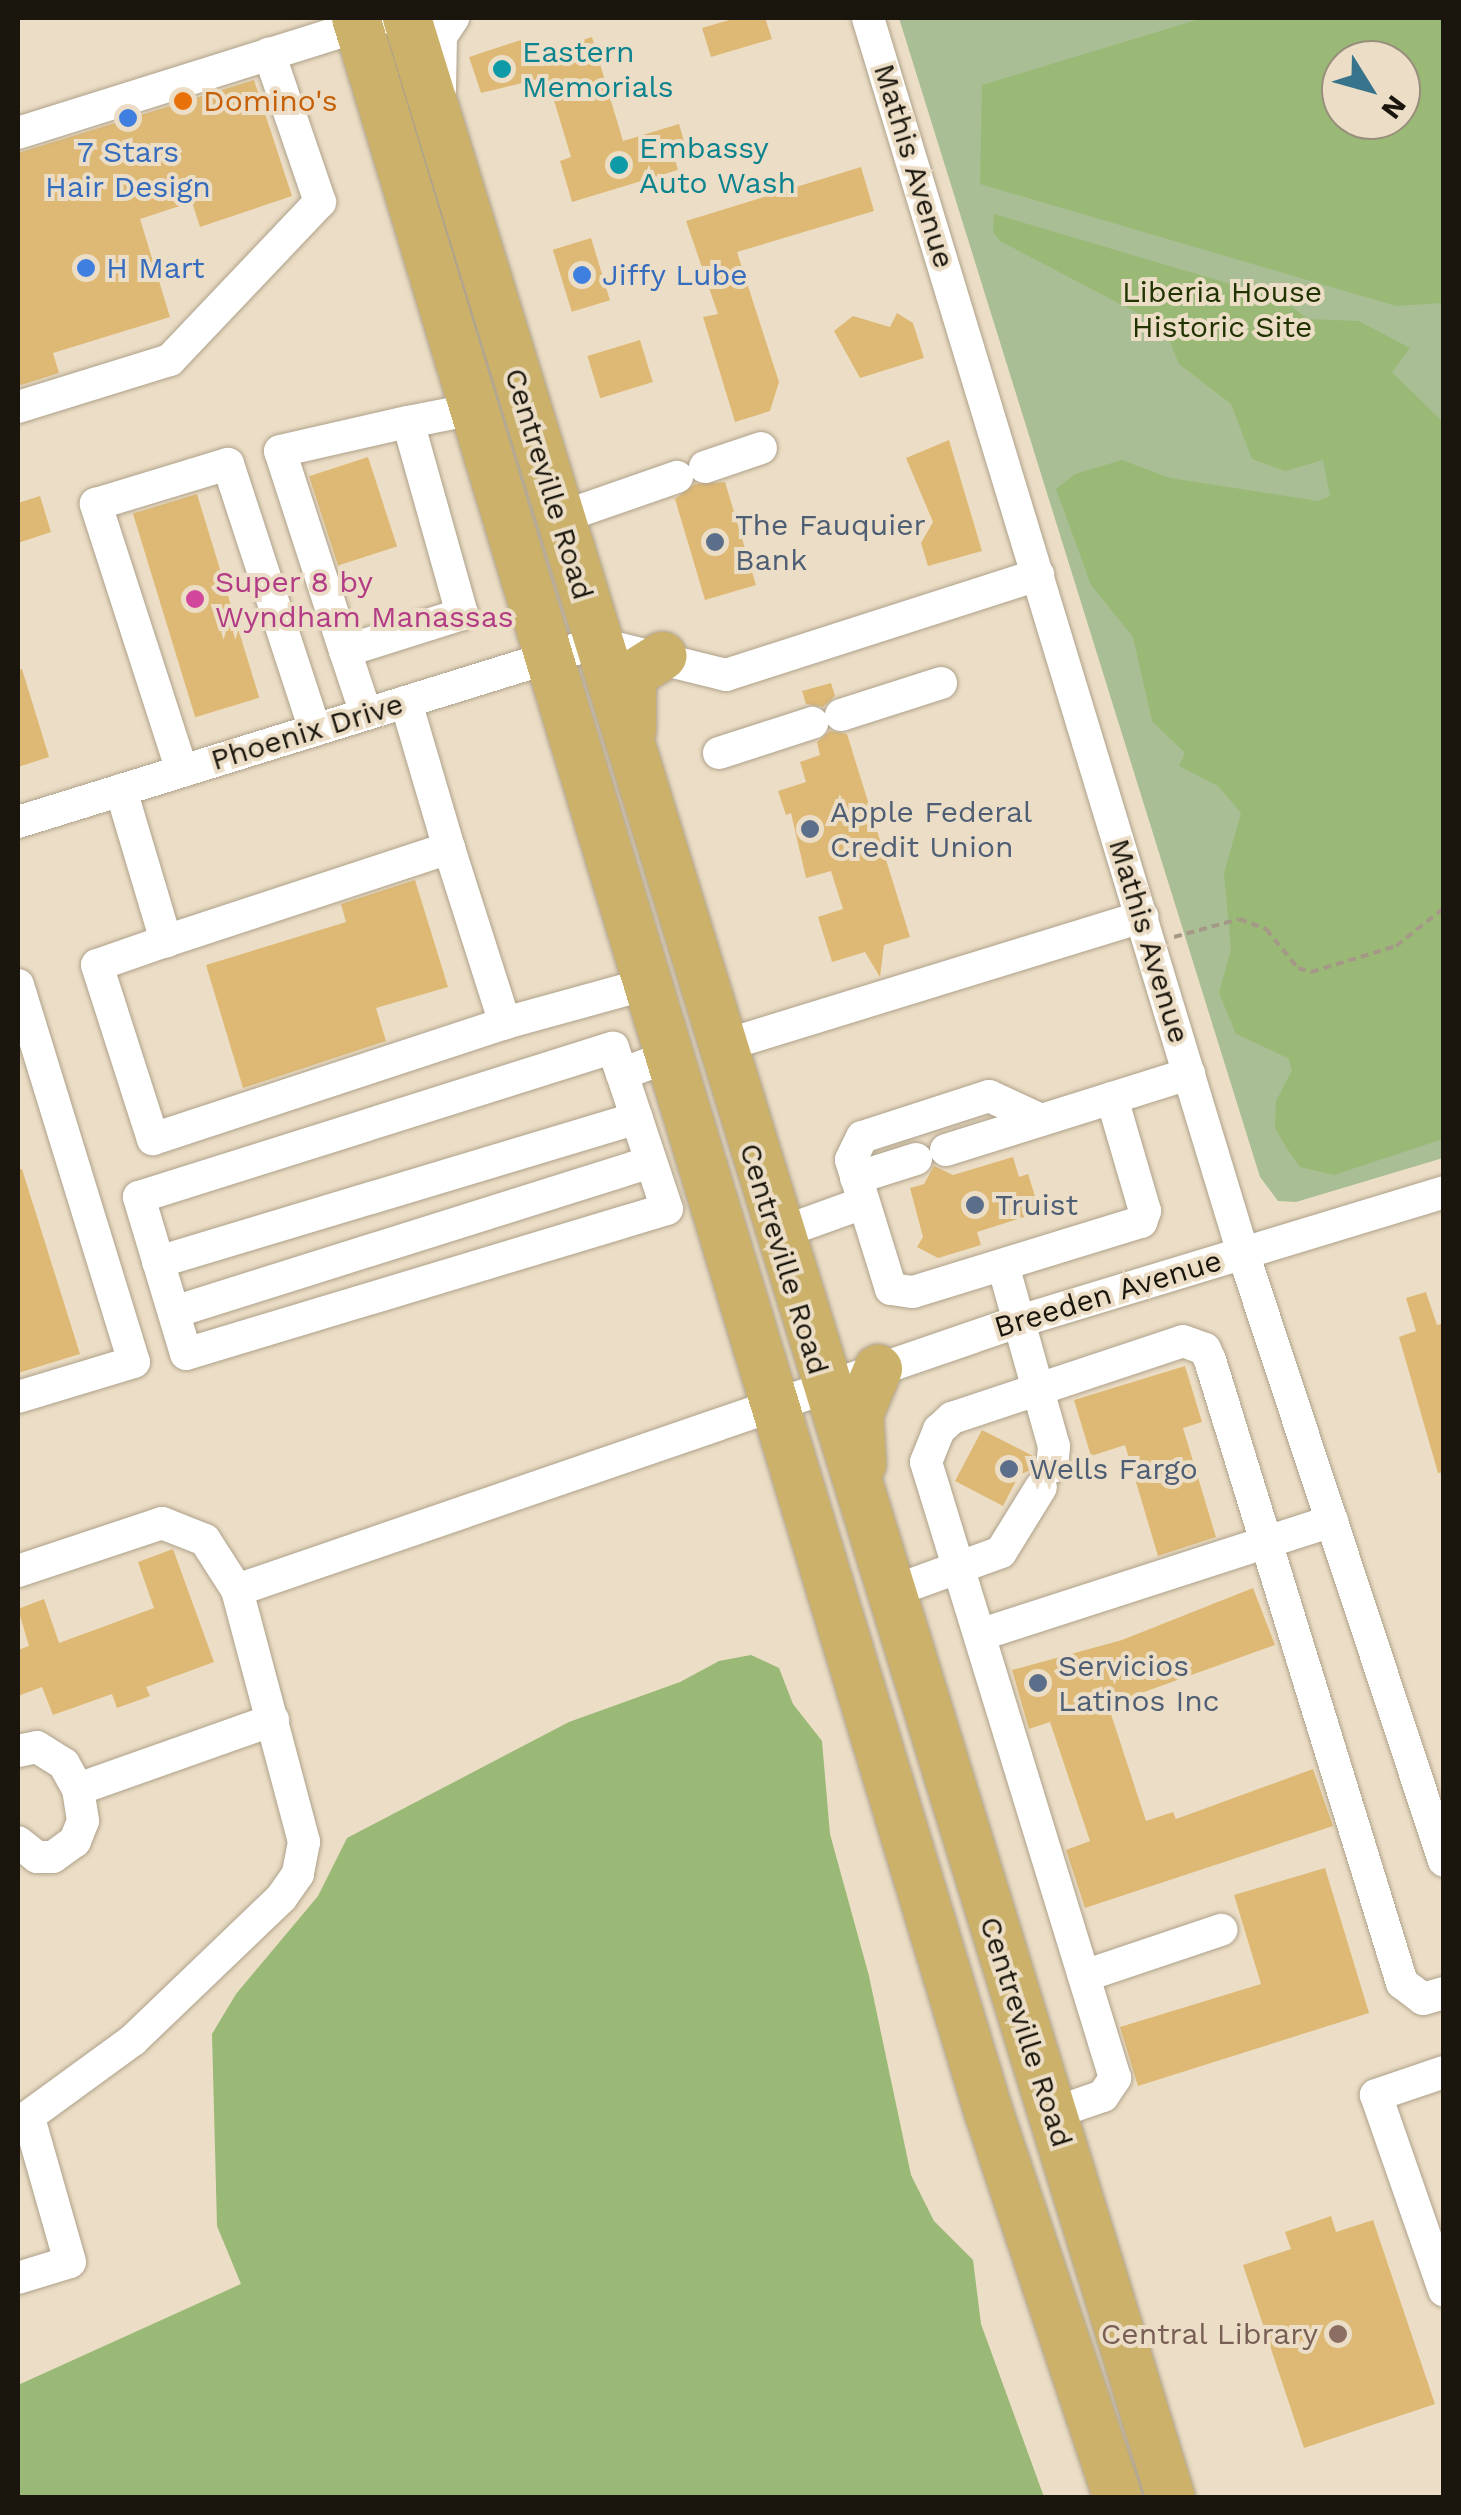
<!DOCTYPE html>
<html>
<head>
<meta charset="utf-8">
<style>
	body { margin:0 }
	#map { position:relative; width:1461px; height:2515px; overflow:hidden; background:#ecdec6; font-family:"Work Sans",sans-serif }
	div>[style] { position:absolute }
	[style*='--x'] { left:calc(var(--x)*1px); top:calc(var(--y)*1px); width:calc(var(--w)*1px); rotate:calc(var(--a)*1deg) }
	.green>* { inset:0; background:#aabe95 }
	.forest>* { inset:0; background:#9ab976 }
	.building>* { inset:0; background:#deb975; transform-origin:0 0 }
	.path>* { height:4px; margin-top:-2px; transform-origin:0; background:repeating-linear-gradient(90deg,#a49987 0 8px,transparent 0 13px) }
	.roads { filter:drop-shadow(0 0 2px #aea18a) drop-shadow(0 0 2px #aea18a) }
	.minor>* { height:32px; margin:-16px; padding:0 16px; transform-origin:16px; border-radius:16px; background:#fff }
	.highway>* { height:48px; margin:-24px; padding:0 24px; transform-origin:24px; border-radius:24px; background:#cbb169 }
	.dots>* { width:28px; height:28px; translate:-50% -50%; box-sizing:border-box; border:5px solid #ecdec6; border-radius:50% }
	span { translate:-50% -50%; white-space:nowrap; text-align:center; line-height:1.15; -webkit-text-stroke:8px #ecdec6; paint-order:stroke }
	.culture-label { font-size:30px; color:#0d838f }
	.left { translate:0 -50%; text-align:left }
	.food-label { font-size:30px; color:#c56008 }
	.shop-label { font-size:30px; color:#366cbe }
	.street-label { font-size:30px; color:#1a160d }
	.park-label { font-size:30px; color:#203301 }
	.service-label { font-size:30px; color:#4e5e75 }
	.hotel-label { font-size:30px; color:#b23c85 }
	.education-label { font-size:30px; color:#785e54 }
	.right { translate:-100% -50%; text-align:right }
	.frame { position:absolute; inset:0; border:20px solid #1a160d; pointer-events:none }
	.north { position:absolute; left:1321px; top:40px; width:100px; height:100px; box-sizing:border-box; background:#ecdec6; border:2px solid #988e7c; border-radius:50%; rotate:127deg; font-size:28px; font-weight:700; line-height:40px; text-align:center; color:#1a160d }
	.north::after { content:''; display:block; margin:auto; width:35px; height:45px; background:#37738a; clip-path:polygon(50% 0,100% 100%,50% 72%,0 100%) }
</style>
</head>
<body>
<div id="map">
	<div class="green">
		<div style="clip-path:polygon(evenodd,899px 18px,1443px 18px,1443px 1158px,1296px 1202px,1278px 1201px,1260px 1177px,899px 18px,1341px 60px,1401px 60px,1401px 120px,1341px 120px,1341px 60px)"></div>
	</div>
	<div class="forest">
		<div style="clip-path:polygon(evenodd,1203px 18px,1443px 18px,1443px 303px,1396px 306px,980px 184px,982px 85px,1203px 18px,1341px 60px,1401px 60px,1401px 120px,1341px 120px,1341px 60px)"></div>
		<div style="clip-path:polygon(994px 214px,1281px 299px,1308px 319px,1359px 321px,1410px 348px,1392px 372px,1444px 423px,1443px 1139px,1334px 1175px,1300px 1167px,1286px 1147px,1275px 1128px,1276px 1101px,1292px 1070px,1288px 1058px,1236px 1034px,1219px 993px,1231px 949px,1224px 873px,1241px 813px,1218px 786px,1179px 766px,1185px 753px,1152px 721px,1133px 637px,1091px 585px,1056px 489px,1075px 474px,1122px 460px,1170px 478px,1318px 501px,1330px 496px,1323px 460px,1285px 471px,1252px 459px,1231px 404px,1179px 364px,1164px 327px,1000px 241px,993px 232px)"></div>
		<div style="clip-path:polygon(751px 1655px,779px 1668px,793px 1704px,822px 1741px,830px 1834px,869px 1976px,911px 2175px,934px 2221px,973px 2260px,981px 2324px,1044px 2497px,18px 2497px,18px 2385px,241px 2284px,217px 2226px,212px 2034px,236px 1994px,318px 1896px,347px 1838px,569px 1722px,680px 1682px,719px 1661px)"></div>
	</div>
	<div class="building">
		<div style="clip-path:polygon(736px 18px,765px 18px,772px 39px,711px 57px,702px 28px)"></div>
		<div style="clip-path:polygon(592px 37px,623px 141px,679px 124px,686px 148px,673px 152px,678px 170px,572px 202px,560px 161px,571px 157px,547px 77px,481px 93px,469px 57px,521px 40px,527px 57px)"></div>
		<div style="clip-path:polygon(254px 80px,292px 196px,200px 227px,192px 202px,140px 219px,170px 317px,53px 353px,59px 373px,18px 386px,18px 153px)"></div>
		<div style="clip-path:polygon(861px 167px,874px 211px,737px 252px,779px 382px,770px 411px,735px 422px,703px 317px,718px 314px,686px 221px)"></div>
		<div style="left:591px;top:238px;width:65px;height:40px;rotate:73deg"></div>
		<div style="clip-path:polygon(897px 313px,913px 323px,924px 358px,860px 378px,834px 331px,853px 316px,890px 327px)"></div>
		<div style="left:640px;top:340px;width:44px;height:55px;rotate:73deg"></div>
		<div style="clip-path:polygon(949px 440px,982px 551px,928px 566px,921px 543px,933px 522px,906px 458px)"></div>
		<div style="left:368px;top:457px;width:94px;height:62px;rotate:72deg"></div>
		<div style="clip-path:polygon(725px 482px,756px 585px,705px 600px,675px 499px,695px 484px)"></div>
		<div style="left:197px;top:494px;width:213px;height:67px;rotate:73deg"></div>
		<div style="clip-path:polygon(40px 496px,51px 532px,18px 543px,18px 503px)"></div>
		<div style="clip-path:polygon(22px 669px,49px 757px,18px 767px,18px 670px)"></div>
		<div style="clip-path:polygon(831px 683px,835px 696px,823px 707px,806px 704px,802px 691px)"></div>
		<div style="clip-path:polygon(830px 731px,847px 734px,910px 937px,884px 945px,880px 977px,865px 952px,832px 962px,818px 917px,843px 909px,831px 871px,806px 878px,791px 813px,786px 815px,778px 791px,806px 782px,800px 762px,820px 755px,817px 742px)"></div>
		<div style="clip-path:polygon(415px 880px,448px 987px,376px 1008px,386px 1041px,243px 1088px,206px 965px,346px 922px,341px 904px)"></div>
		<div style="clip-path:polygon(1013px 1157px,1019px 1177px,1028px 1174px,1040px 1212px,977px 1232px,981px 1245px,938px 1258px,917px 1247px,923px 1237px,910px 1188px,924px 1184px,934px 1166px,953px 1175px)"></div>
		<div style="clip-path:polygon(22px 1169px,80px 1354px,18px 1373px,18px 1170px)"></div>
		<div style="clip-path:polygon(1426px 1292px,1437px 1325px,1444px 1323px,1444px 1472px,1438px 1473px,1399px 1337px,1416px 1331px,1406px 1298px)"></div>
		<div style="clip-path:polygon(1185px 1366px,1202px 1422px,1183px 1428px,1216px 1537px,1158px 1556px,1125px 1445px,1091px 1456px,1074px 1400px)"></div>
		<div style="clip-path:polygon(982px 1430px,1033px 1456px,1033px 1469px,1019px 1475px,1003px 1506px,955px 1481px)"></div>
		<div style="clip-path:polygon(173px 1549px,214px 1662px,146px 1687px,150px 1696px,117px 1708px,112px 1694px,53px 1715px,42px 1687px,18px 1696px,18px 1650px,29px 1646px,18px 1609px,44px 1599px,59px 1643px,154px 1608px,138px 1562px)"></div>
		<div style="clip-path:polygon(1253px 1588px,1275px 1645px,1108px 1705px,1146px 1821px,1173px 1812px,1176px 1819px,1313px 1769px,1333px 1826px,1085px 1908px,1066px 1850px,1090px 1841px,1050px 1722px,1029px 1729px,1012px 1670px,1122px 1640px)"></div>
		<div style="clip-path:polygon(1325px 1868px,1369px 2013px,1138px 2086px,1120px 2027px,1261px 1984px,1234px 1895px)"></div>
		<div style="clip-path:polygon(1331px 2216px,1336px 2232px,1373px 2220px,1435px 2404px,1304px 2448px,1243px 2265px,1291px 2249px,1285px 2232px)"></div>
	</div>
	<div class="path">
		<div style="--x:1174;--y:937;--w:67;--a:-15.5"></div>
		<div style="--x:1239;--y:919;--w:29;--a:20"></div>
		<div style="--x:1266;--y:929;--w:50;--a:50.6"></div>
		<div style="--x:1298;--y:968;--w:14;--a:17"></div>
		<div style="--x:1311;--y:972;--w:89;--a:-17"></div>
		<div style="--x:1396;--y:946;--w:61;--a:-38.4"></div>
	</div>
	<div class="roads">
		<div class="minor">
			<div style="--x:868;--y:18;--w:1291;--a:73.11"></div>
			<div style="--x:1243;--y:1253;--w:640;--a:71.71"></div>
			<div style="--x:440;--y:89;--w:53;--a:-88.9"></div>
			<div style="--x:441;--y:36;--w:22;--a:-56"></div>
			<div style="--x:18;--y:133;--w:386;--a:-17.4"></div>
			<div style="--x:18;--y:407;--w:159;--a:-17.2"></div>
			<div style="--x:170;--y:360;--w:218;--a:-46.5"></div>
			<div style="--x:320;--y:202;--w:157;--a:-108.9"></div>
			<div style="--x:705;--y:467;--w:59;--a:-18.7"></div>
			<div style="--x:559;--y:518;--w:125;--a:-19.2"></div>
			<div style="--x:345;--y:651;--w:210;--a:-108"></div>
			<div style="--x:280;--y:451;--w:131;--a:-12.8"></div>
			<div style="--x:406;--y:702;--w:152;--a:73.6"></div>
			<div style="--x:366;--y:714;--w:66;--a:-108.4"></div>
			<div style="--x:345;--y:651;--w:123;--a:-17.5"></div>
			<div style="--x:462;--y:614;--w:199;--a:-105.7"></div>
			<div style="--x:408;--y:422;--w:67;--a:-11.1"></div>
			<div style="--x:841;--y:715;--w:105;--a:-17.7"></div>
			<div style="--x:719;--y:753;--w:98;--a:-17.9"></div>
			<div style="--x:182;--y:771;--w:281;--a:-107.9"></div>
			<div style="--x:96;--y:504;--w:138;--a:-16.9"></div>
			<div style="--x:228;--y:464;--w:280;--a:71.9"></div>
			<div style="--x:121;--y:790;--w:158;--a:73.4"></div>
			<div style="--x:166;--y:941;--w:298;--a:-18.2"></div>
			<div style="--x:449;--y:848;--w:184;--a:72.3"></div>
			<div style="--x:505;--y:1023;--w:147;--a:-15.4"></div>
			<div style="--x:18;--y:822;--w:605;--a:-17.21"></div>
			<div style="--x:596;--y:643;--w:134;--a:13.8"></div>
			<div style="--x:726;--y:675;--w:328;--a:-17.8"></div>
			<div style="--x:166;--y:941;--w:73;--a:160.8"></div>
			<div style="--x:97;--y:965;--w:183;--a:72.2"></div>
			<div style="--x:153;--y:1139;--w:371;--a:-18.2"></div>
			<div style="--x:18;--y:985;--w:394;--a:72.9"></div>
			<div style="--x:134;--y:1362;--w:121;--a:163.2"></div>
			<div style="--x:719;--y:1047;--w:443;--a:-17.1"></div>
			<div style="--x:622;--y:1074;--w:142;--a:71.6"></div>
			<div style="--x:667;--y:1209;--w:502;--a:163.22"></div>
			<div style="--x:186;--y:1354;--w:164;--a:-106.7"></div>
			<div style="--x:139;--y:1197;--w:497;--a:-17.5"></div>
			<div style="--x:613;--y:1048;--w:28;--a:71"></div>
			<div style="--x:622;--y:1074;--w:50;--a:-21"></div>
			<div style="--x:1041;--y:1120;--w:57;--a:-155.2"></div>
			<div style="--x:989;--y:1096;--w:133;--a:162.1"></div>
			<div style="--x:862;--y:1137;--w:25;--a:116"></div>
			<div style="--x:851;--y:1160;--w:135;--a:72.8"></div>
			<div style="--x:891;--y:1289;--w:22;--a:8"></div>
			<div style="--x:913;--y:1292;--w:239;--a:-17.1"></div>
			<div style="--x:1141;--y:1222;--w:12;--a:-70"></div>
			<div style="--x:1145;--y:1211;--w:118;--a:-106.3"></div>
			<div style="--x:946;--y:1150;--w:255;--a:-17.4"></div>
			<div style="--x:856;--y:1178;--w:63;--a:-17.6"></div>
			<div style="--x:777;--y:1234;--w:91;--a:-19.8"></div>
			<div style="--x:158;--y:1262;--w:500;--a:-16.73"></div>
			<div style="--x:1003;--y:1265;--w:188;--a:74.3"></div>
			<div style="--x:1054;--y:1446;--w:21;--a:95"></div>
			<div style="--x:174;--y:1312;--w:500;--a:-17.46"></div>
			<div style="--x:18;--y:1571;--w:152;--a:-18.4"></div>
			<div style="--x:162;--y:1523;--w:46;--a:21.6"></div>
			<div style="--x:205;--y:1540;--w:59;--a:57.4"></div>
			<div style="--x:237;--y:1590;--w:261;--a:75.1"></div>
			<div style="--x:304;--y:1842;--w:33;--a:101"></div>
			<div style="--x:298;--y:1874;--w:29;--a:125"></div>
			<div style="--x:281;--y:1898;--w:205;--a:136.2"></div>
			<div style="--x:133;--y:2040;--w:142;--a:143.9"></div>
			<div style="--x:237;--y:1590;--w:828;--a:-18.96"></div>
			<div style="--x:1020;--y:1321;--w:443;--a:-16.9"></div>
			<div style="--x:888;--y:1593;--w:120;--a:-19.9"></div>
			<div style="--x:1001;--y:1552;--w:76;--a:-58.4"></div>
			<div style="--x:982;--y:1634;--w:368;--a:-17.9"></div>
			<div style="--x:18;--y:1751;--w:19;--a:-12"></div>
			<div style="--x:37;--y:1747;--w:32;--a:32"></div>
			<div style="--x:64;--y:1764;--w:29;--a:61"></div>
			<div style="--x:78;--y:1789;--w:32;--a:81"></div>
			<div style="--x:83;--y:1821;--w:22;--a:112"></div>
			<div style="--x:75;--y:1841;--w:27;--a:144"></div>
			<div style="--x:53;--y:1857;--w:16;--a:180"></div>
			<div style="--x:37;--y:1857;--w:24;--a:-142"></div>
			<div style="--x:78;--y:1789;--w:207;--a:-19.5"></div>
			<div style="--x:1084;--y:1976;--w:145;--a:-18.6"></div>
			<div style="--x:1444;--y:2072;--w:72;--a:161.3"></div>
			<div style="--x:1376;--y:2095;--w:207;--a:70.8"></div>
			<div style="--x:1054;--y:2113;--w:52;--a:-19.1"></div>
			<div style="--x:1103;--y:2096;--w:22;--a:-56"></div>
			<div style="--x:1115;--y:2078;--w:644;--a:-107.06"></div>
			<div style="--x:926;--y:1462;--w:35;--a:-68"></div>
			<div style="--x:939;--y:1430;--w:18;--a:-43"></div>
			<div style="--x:952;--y:1418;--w:243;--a:-18.4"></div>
			<div style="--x:1183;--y:1341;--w:23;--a:20"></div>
			<div style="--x:1205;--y:1349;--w:12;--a:66"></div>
			<div style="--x:1210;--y:1360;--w:652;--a:72.87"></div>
			<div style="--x:1402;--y:1983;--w:26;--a:37"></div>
			<div style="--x:1423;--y:1999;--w:22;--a:-16"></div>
			<div style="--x:18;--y:2278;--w:54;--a:-17.1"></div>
			<div style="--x:70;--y:2262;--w:150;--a:-105.9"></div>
		</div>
		<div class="highway">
			<div style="--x:356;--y:18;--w:2189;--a:73.19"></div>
			<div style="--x:989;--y:2113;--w:406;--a:71.5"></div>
			<div style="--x:407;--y:18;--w:2595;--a:72.88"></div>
			<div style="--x:632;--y:730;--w:55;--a:-90"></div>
			<div style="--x:632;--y:675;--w:36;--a:-32"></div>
			<div style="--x:862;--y:1464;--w:50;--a:-93.4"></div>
			<div style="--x:859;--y:1414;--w:49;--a:-67.1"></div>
		</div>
	</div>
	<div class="dots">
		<div style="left:502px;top:69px;background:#0f9aa8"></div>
		<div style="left:183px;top:101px;background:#e8710a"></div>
		<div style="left:128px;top:118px;background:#3f7fe0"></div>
		<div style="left:619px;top:165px;background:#0f9aa8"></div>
		<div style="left:86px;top:268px;background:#3f7fe0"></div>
		<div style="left:582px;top:275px;background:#3f7fe0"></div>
		<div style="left:715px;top:542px;background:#5c6f8a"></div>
		<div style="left:195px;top:599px;background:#d1479c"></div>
		<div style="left:810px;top:829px;background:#5c6f8a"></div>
		<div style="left:975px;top:1205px;background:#5c6f8a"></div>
		<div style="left:1009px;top:1469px;background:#5c6f8a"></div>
		<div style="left:1038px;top:1683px;background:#5c6f8a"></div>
		<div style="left:1338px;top:2334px;background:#8d6e63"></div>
	</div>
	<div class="culture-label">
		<span class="left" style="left:522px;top:69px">Eastern<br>Memorials</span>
		<span class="left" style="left:639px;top:165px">Embassy<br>Auto Wash</span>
	</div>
	<div class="food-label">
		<span class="left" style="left:203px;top:101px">Domino's</span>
	</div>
	<div class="shop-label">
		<span style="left:128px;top:169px">7 Stars<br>Hair Design</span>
		<span class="left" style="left:106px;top:268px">H Mart</span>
		<span class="left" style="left:602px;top:275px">Jiffy Lube</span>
	</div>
	<div class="street-label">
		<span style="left:914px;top:166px;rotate:73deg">Mathis Avenue</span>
		<span style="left:549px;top:484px;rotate:73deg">Centreville Road</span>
		<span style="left:307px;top:732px;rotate:-17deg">Phoenix Drive</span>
		<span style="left:1149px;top:941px;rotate:73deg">Mathis Avenue</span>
		<span style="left:784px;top:1259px;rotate:73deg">Centreville Road</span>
		<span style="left:1108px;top:1294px;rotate:-17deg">Breeden Avenue</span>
		<span style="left:1026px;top:2032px;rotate:72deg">Centreville Road</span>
	</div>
	<div class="park-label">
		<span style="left:1222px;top:309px">Liberia House<br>Historic Site</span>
	</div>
	<div class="service-label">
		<span class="left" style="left:735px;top:542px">The Fauquier<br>Bank</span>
		<span class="left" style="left:830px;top:829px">Apple Federal<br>Credit Union</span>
		<span class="left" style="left:995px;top:1205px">Truist</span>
		<span class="left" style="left:1029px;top:1469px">Wells Fargo</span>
		<span class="left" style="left:1058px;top:1683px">Servicios<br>Latinos Inc</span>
	</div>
	<div class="hotel-label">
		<span class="left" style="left:215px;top:599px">Super 8 by<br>Wyndham Manassas</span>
	</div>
	<div class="education-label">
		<span class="right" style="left:1318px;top:2334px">Central Library</span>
	</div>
	<div class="frame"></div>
	<div class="north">N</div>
</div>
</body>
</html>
